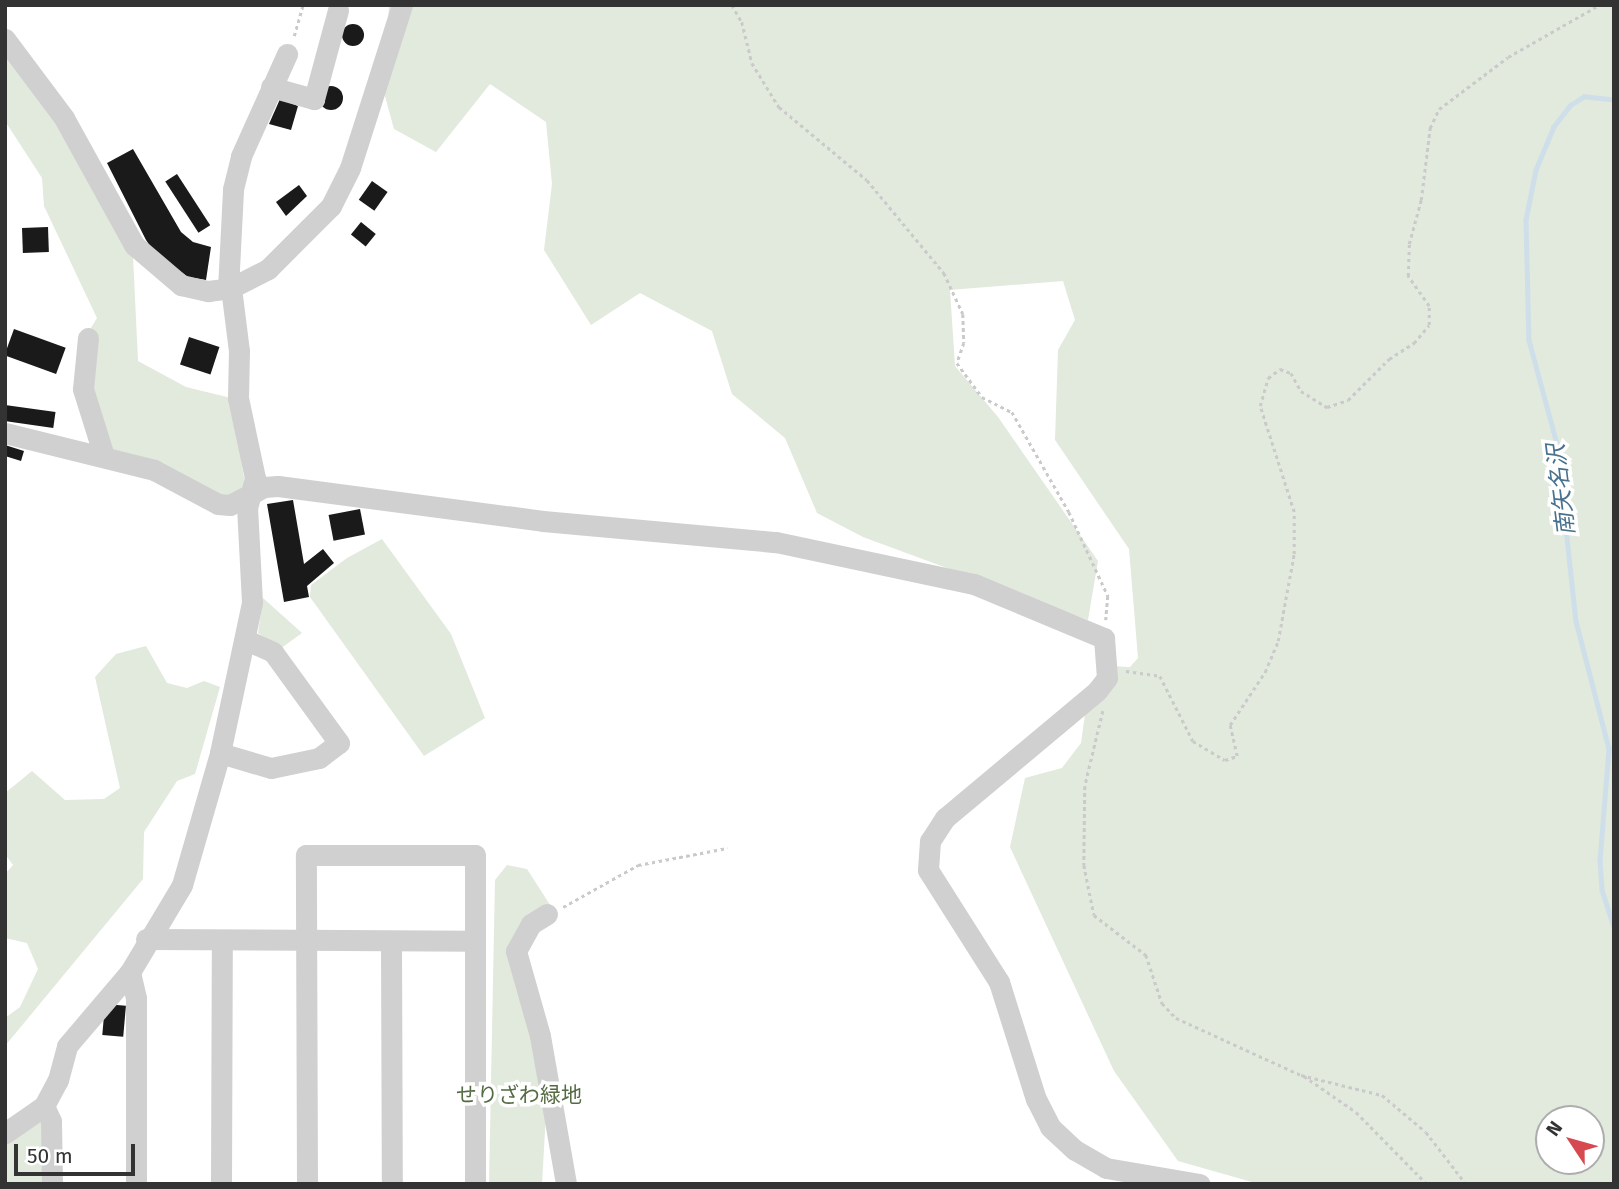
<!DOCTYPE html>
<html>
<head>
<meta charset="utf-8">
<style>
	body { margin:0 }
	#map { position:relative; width:1619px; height:1189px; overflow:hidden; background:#fff; font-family:"Fira Sans","Noto Sans JP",sans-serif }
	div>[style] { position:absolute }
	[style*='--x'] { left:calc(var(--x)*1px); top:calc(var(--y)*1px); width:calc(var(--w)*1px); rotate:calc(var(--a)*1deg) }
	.green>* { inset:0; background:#e2e9dd }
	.stream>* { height:4.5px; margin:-2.25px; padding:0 2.25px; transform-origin:2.25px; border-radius:2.25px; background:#cedfe9 }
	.building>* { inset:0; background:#1a1a1a; transform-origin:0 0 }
	.round { border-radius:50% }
	.path>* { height:2.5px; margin-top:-1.25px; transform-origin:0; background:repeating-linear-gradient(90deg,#cacaca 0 3.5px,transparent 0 7px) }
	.minor>* { height:21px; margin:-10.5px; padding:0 10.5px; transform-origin:10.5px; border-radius:10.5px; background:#d0d0d0 }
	span { translate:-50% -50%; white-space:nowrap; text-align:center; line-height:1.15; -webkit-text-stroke:7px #fff; paint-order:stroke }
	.park-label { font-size:21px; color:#556b43 }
	.water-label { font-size:23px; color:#47718e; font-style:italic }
	.frame { position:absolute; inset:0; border:7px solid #333; pointer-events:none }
	.north { position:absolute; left:1535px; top:1105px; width:70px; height:70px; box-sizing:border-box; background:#fff; border:2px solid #adadad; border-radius:50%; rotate:306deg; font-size:19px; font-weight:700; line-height:28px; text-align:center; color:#333 }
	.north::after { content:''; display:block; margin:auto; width:24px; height:32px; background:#d64950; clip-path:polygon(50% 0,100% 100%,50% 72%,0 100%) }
	.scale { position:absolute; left:14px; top:1144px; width:121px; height:32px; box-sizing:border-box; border:4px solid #333; border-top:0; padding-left:9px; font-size:21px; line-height:24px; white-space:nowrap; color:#333; -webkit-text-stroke:5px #fff; paint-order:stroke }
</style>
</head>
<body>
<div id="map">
	<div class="green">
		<div style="clip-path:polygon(evenodd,389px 5px,1614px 5px,1614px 1184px,1259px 1184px,1178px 1161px,1114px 1071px,1010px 847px,1025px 778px,1062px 768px,1081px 743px,1087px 700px,1107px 666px,1130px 667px,1138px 658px,1129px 549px,1055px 440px,1058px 350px,1075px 320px,1063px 281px,950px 290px,955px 366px,998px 417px,1098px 561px,1088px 620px,863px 537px,817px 513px,785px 438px,732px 394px,712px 331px,640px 293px,591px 325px,544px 250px,552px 184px,546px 122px,490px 84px,436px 152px,394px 129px,383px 89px,389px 5px,1549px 1119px,1591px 1119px,1591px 1161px,1549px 1161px,1549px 1119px)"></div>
		<div style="clip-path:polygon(5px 54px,38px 93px,133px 256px,138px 361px,186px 387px,231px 398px,245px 484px,234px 496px,221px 496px,110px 451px,79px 388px,83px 341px,97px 318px,44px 206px,42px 178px,5px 121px)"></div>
		<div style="clip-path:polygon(382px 539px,451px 634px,485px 718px,424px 756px,310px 597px,311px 585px,347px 558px)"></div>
		<div style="clip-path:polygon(263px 598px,302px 633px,280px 649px,258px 633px)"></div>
		<div style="clip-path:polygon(146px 646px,167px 683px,187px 688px,204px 681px,220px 687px,195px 774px,177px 781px,144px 832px,143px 879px,5px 1046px,5px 1018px,20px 1007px,38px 969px,27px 943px,5px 938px,5px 874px,13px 865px,5px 854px,5px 793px,32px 771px,65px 800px,104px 799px,120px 788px,95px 677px,116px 654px)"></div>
		<div style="clip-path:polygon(507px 865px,527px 869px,552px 908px,517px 935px,547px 1095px,542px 1184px,489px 1184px,495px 880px)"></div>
		<div style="clip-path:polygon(40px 1115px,47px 1184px,5px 1184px,5px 1140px)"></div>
	</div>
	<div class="stream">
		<div style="--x:1614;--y:100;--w:30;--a:-174"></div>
		<div style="--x:1584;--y:97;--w:15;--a:148"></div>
		<div style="--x:1571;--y:105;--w:28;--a:128"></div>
		<div style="--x:1554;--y:127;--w:47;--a:112.7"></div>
		<div style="--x:1536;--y:170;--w:51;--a:101.3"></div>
		<div style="--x:1526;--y:220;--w:120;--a:88.6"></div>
		<div style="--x:1529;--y:340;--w:108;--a:74.9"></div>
		<div style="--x:1557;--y:444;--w:178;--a:83.9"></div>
		<div style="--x:1576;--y:621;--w:132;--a:75.5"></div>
		<div style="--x:1609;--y:749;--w:111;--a:94.6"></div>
		<div style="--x:1600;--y:860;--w:30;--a:86"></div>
		<div style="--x:1602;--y:890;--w:39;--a:72"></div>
	</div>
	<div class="building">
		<div class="round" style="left:342px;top:24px;width:22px;height:22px"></div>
		<div class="round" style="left:319px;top:86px;width:24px;height:24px"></div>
		<div style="clip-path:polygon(280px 99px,298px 106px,291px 130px,269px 124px)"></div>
		<div style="clip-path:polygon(133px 149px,181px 232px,193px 242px,211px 247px,206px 280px,188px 277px,154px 252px,146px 240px,107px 163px)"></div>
		<div style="left:177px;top:174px;width:61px;height:14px;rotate:57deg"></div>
		<div style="left:372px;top:181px;width:19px;height:23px;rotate:35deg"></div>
		<div style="clip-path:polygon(299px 185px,307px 196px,286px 216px,276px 202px)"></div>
		<div style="left:361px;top:222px;width:19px;height:16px;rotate:39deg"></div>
		<div style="left:48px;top:227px;width:25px;height:26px;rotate:88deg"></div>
		<div style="left:14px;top:329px;width:55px;height:28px;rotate:20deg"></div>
		<div style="left:189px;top:337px;width:32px;height:29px;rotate:18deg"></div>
		<div style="left:5px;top:405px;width:51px;height:16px;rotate:8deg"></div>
		<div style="clip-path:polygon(5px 445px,24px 451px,21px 461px,5px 456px)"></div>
		<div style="clip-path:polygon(293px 500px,304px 564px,323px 549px,334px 563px,307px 586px,309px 597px,284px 602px,267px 504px)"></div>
		<div style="left:360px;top:509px;width:26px;height:32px;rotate:79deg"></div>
		<div style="left:105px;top:1004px;width:21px;height:31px;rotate:5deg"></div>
	</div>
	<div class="path">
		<div style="--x:732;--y:5;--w:20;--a:60"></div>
		<div style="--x:742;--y:22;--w:42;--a:76.3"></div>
		<div style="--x:752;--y:63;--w:52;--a:58.5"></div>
		<div style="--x:779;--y:107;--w:114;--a:39.7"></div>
		<div style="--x:867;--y:180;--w:121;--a:50.4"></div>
		<div style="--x:944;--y:273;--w:45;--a:65.1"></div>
		<div style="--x:963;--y:314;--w:29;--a:88"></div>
		<div style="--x:964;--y:343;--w:21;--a:109"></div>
		<div style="--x:957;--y:363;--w:42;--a:53.7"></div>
		<div style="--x:982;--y:397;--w:34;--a:27"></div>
		<div style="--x:1012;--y:412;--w:115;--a:60.3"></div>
		<div style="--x:1069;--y:512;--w:93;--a:65.1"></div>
		<div style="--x:1108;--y:596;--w:24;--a:95"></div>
		<div style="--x:294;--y:36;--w:32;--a:-74"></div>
		<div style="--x:1126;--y:671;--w:34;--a:8"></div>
		<div style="--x:1160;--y:676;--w:73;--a:63.1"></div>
		<div style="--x:1193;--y:741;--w:37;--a:31"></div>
		<div style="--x:1225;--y:760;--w:13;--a:-18"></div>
		<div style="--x:1237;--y:756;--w:32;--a:-103"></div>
		<div style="--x:1230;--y:725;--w:64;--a:-56.6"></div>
		<div style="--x:1265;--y:672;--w:34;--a:-67"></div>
		<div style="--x:1278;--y:641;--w:88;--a:-79.6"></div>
		<div style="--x:1294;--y:554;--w:42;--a:-90"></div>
		<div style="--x:1294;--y:512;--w:111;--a:-107.8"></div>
		<div style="--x:1260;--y:406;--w:29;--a:-74"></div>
		<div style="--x:1268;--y:378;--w:15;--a:-37"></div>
		<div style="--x:1280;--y:369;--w:12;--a:20"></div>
		<div style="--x:1291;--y:373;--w:21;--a:61"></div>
		<div style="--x:1301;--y:391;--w:31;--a:32"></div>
		<div style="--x:1327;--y:407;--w:22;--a:-18"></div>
		<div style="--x:1348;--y:400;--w:58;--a:-45"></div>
		<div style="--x:1389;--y:359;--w:30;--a:-33"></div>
		<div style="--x:1414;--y:343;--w:23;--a:-50"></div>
		<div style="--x:1429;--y:325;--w:19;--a:-90"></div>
		<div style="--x:1429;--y:306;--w:37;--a:-125"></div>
		<div style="--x:1408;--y:276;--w:32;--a:-88"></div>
		<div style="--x:1409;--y:244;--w:46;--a:-74.7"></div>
		<div style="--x:1421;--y:200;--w:73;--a:-82.9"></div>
		<div style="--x:1430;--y:128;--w:21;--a:-65"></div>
		<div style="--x:1439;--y:109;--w:86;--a:-37"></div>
		<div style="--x:1508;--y:57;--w:105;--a:-29.7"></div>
		<div style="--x:1103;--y:711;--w:77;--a:103.5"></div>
		<div style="--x:1085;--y:786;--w:79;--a:90.7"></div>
		<div style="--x:1084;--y:865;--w:51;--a:78.7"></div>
		<div style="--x:1094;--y:915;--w:66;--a:37.6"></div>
		<div style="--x:1146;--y:955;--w:51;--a:71.6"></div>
		<div style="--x:1162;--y:1003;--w:21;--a:47"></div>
		<div style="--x:1176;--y:1018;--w:137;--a:24.5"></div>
		<div style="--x:1301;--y:1075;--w:83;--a:13.9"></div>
		<div style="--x:1382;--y:1095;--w:57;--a:40.1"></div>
		<div style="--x:1426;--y:1132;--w:66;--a:52.4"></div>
		<div style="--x:563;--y:907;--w:86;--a:-29.2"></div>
		<div style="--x:638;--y:865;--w:91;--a:-10.8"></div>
		<div style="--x:1304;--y:1076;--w:63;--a:34.7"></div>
		<div style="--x:1356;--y:1112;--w:101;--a:45.4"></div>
	</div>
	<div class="minor">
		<div style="--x:5;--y:39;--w:99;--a:53.2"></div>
		<div style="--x:64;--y:118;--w:145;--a:61.1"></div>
		<div style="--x:134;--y:245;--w:62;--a:40.4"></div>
		<div style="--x:181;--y:285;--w:28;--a:13"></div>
		<div style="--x:208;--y:291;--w:23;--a:-7"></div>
		<div style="--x:231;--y:288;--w:42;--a:-27.2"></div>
		<div style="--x:268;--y:269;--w:89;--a:-45"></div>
		<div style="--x:331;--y:206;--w:42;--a:-63.4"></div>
		<div style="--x:350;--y:168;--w:171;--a:-72.3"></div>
		<div style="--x:271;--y:87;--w:45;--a:15.6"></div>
		<div style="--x:314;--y:99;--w:92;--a:-74.9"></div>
		<div style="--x:228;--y:289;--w:100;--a:-87.1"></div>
		<div style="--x:233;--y:189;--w:34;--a:-76"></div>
		<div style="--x:241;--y:156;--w:112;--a:-65.7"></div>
		<div style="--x:88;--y:338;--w:51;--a:95.6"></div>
		<div style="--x:83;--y:389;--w:70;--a:72.6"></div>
		<div style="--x:5;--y:433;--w:154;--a:13.9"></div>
		<div style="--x:154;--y:470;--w:72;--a:28"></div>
		<div style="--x:218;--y:504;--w:12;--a:5"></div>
		<div style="--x:230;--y:505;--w:38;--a:-28"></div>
		<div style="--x:264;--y:487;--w:14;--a:-4"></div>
		<div style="--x:278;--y:486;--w:267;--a:7.5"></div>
		<div style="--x:543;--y:521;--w:234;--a:5.2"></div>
		<div style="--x:776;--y:542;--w:202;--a:12"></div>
		<div style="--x:974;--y:584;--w:141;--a:22.6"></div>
		<div style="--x:1104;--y:638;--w:40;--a:85.7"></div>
		<div style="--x:1107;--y:678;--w:16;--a:128"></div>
		<div style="--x:1097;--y:691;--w:198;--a:140.1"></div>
		<div style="--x:945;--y:818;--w:27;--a:123"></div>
		<div style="--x:930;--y:841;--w:29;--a:94"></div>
		<div style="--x:928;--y:870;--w:133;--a:57.6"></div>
		<div style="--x:999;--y:982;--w:123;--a:72.5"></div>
		<div style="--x:1036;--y:1099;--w:31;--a:63"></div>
		<div style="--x:1050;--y:1127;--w:34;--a:43"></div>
		<div style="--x:1075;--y:1150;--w:36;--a:30"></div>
		<div style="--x:1106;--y:1168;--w:95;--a:9.7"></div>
		<div style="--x:220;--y:753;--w:53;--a:16.4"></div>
		<div style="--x:271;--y:768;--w:49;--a:-11.8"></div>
		<div style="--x:319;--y:758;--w:25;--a:-37"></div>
		<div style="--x:339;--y:743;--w:112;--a:-126"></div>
		<div style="--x:273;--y:652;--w:30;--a:-156"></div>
		<div style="--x:547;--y:914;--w:19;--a:148"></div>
		<div style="--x:531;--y:924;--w:31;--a:119"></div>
		<div style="--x:516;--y:951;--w:88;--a:74.2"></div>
		<div style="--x:540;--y:1036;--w:150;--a:80"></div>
		<div style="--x:146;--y:939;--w:329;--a:0.3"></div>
		<div style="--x:391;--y:942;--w:242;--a:89.8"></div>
		<div style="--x:130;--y:972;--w:27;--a:77"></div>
		<div style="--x:136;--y:998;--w:186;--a:90"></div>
		<div style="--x:44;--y:1106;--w:17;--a:65"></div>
		<div style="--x:51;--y:1121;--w:63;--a:89.1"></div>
		<div style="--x:5;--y:1133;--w:47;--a:-34.7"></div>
		<div style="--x:44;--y:1106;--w:30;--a:-62"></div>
		<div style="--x:58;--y:1080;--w:35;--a:-75"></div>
		<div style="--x:67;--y:1046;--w:97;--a:-49.6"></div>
		<div style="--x:130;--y:972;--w:101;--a:-59.1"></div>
		<div style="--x:182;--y:885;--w:137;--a:-73.9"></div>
		<div style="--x:220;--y:753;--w:154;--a:-78"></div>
		<div style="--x:252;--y:602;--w:94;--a:-93"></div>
		<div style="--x:247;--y:508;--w:31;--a:-75"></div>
		<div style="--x:255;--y:478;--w:82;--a:-102"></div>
		<div style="--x:238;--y:398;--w:47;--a:-88.8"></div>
		<div style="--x:239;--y:351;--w:64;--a:-97.2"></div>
		<div style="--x:221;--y:1184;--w:241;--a:-89.8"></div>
		<div style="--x:307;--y:1184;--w:329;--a:-90.2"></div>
		<div style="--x:306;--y:855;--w:169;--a:0"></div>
		<div style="--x:475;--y:855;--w:329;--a:90"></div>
	</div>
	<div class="park-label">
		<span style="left:519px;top:1095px">せりざわ緑地</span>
	</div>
	<div class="water-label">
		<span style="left:1561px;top:490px;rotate:-97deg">南矢名沢</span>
	</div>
	<div class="frame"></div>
	<div class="north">N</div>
	<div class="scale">50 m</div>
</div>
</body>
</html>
